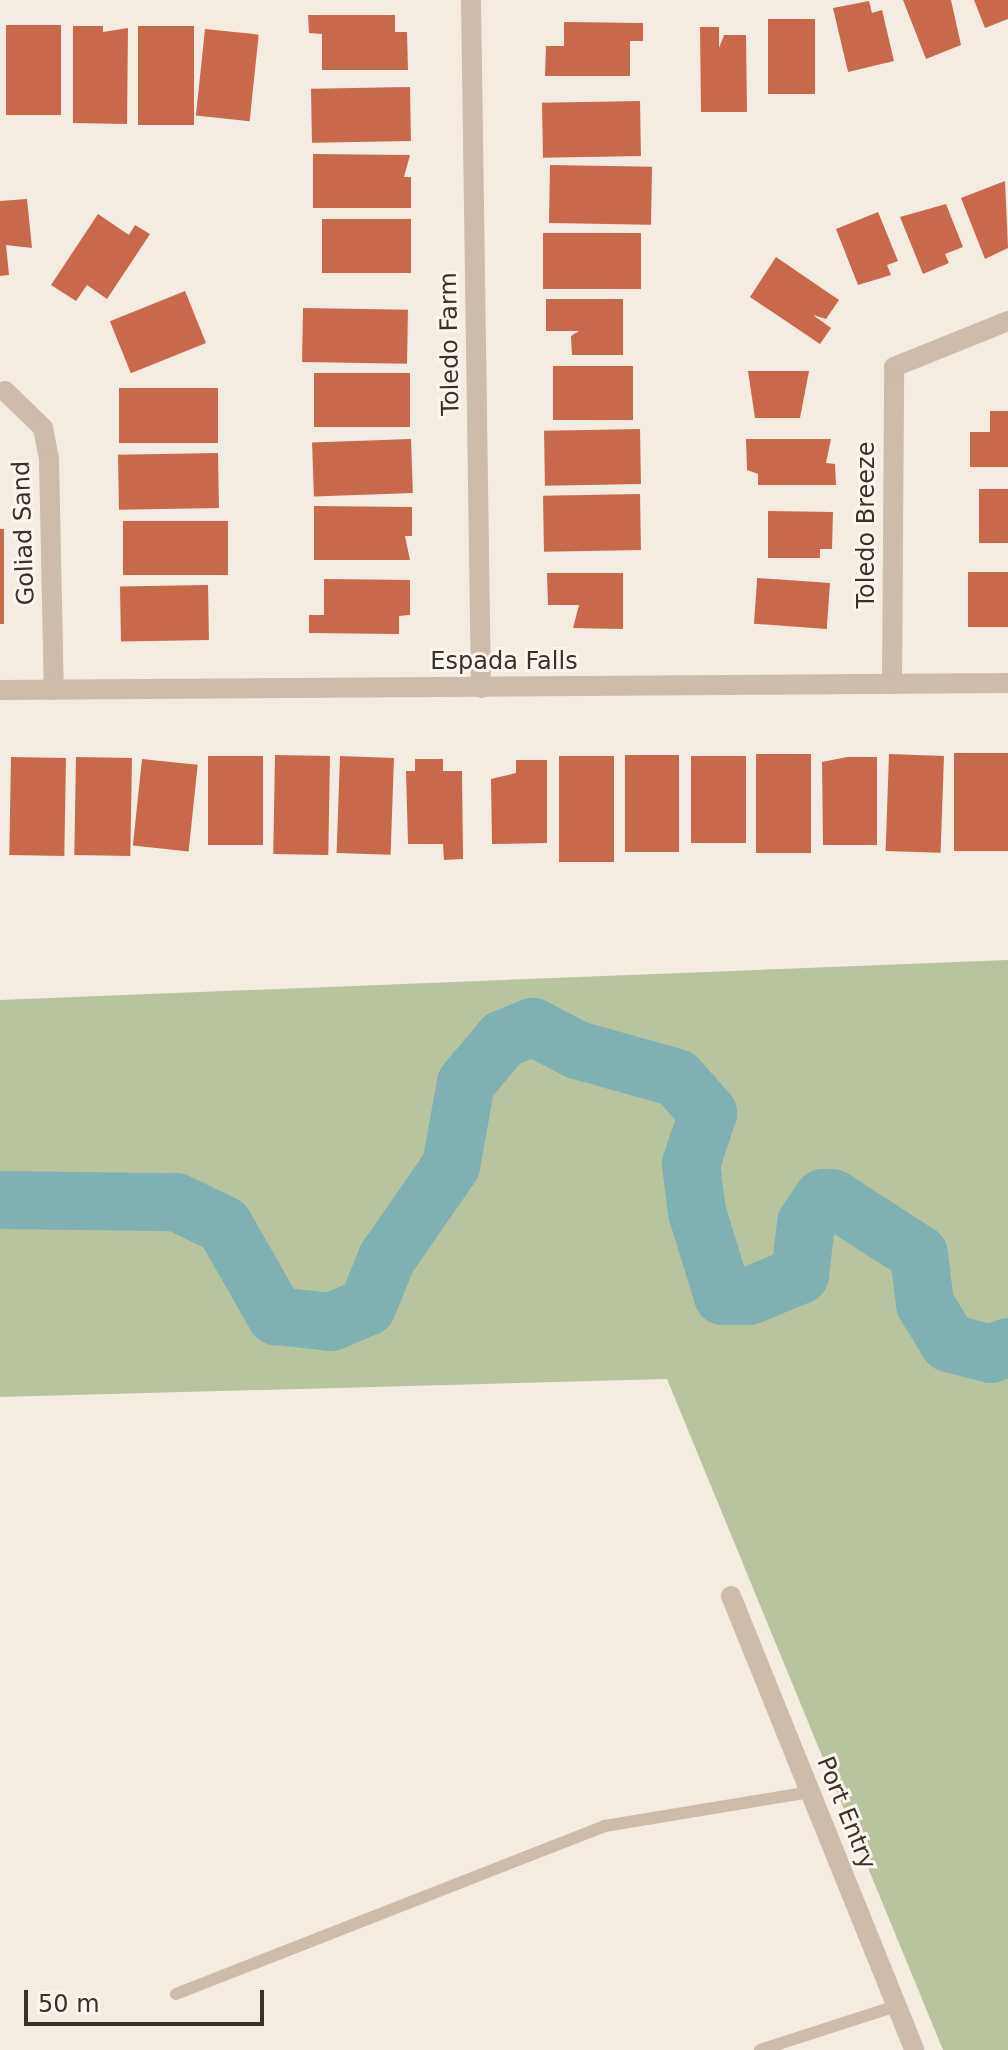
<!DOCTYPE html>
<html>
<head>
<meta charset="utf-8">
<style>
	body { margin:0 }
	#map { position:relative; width:1008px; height:2050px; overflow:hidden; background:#f4ebe1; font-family:"DejaVu Sans",sans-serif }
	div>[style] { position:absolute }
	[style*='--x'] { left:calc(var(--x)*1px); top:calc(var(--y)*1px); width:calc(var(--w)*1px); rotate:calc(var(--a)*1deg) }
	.green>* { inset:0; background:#b8c4a0 }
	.river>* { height:58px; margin:-29px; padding:0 29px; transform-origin:29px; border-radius:29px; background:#7fb0b2 }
	.building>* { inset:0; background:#c8694b; transform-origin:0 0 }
	.lane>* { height:12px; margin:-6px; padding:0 6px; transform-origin:6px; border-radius:6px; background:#cdbbac }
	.street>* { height:20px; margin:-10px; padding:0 10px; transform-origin:10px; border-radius:10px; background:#cdbbac }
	span { translate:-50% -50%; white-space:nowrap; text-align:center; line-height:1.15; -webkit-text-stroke:6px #fbf5ee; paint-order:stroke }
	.street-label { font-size:24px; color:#3b302b }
	.scale { position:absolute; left:24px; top:1990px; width:240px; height:36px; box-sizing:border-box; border:4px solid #3b302b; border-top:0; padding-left:10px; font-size:24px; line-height:28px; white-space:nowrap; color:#3b302b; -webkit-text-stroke:6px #fbf5ee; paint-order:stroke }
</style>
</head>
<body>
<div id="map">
	<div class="green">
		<div style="clip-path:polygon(1008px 960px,1008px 2050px,943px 2050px,667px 1379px,0 1397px,0 1000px)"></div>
	</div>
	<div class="river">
		<div style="--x:0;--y:1200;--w:176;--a:0.7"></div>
		<div style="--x:176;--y:1202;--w:53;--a:25.6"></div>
		<div style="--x:224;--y:1225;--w:105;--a:60.3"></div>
		<div style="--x:276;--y:1316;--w:55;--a:6.2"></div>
		<div style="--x:331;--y:1322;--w:39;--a:-23"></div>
		<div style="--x:367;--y:1307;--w:53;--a:-67.8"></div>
		<div style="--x:387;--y:1258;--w:112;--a:-55.2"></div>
		<div style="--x:451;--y:1166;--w:84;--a:-79.8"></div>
		<div style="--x:466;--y:1083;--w:57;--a:-49.9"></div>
		<div style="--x:503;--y:1039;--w:32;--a:-22"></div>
		<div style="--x:533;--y:1027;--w:50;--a:27.6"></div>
		<div style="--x:577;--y:1050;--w:104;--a:15.6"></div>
		<div style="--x:677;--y:1078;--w:47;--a:48.5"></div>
		<div style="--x:708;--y:1113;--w:54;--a:108.4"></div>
		<div style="--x:691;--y:1164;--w:48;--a:82.9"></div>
		<div style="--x:697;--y:1212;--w:88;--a:72.8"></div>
		<div style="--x:723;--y:1296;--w:26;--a:0"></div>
		<div style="--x:749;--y:1296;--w:55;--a:-22.4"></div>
		<div style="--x:800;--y:1275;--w:52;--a:-83.4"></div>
		<div style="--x:806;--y:1223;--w:30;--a:-56"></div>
		<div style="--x:823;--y:1198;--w:9;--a:0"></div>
		<div style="--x:832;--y:1198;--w:103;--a:32.8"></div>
		<div style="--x:919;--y:1254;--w:50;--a:83.2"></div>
		<div style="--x:925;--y:1304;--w:46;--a:58.4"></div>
		<div style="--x:949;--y:1343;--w:43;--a:14.7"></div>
		<div style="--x:991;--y:1354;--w:18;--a:-22"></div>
	</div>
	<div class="building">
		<div style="clip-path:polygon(903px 0,951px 0,961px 45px,926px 59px)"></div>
		<div style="clip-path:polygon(974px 0,1008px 0,1008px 19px,985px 28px)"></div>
		<div style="clip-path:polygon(869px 1px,872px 13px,882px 10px,894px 61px,848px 72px,833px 8px)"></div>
		<div style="clip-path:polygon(308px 15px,395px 15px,395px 32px,407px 32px,408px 70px,322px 70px,322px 34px,309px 33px)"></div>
		<div style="left:768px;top:19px;width:47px;height:75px"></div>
		<div style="clip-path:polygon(564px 22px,643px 23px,643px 41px,630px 41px,630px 76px,545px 76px,546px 46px,564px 46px)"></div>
		<div style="left:6px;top:25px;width:55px;height:90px"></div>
		<div style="clip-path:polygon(73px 26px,103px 26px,103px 32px,128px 28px,127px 124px,73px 123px)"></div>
		<div style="left:138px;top:26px;width:56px;height:99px"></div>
		<div style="clip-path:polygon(700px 27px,719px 27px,719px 48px,724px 35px,746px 35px,747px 112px,701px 112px)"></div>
		<div style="left:205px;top:29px;width:54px;height:87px;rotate:6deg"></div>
		<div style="left:410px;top:87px;width:54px;height:99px;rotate:89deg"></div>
		<div style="left:640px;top:101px;width:55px;height:98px;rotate:89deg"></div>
		<div style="clip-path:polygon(313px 154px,410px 155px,404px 177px,411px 177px,411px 208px,313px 208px)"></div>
		<div style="left:550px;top:165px;width:102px;height:58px;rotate:1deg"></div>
		<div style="clip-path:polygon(1005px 181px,1008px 248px,985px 259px,961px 198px)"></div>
		<div style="clip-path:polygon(27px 199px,32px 248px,6px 245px,9px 275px,0 276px,0 201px)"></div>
		<div style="clip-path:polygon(946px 204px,963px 247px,945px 254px,949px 263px,923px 274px,900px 217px)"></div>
		<div style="clip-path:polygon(878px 212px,898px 261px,887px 265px,891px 275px,858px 285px,836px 229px)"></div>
		<div style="clip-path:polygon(98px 214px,129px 235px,135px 225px,150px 234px,107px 299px,87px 285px,76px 301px,51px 285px)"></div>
		<div style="left:322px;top:219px;width:89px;height:54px"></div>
		<div style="left:543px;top:233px;width:98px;height:56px"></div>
		<div style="clip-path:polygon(776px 257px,839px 300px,826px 319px,813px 315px,831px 328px,820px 344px,750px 297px)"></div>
		<div style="left:185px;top:291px;width:56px;height:81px;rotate:68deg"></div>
		<div style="clip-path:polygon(546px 299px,623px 299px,623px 355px,572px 355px,571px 336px,579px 331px,546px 331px)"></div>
		<div style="left:303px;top:308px;width:105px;height:54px;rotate:1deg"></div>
		<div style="left:633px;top:366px;width:54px;height:80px;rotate:90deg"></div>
		<div style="clip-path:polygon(748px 371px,809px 371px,800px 418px,755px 418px)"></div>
		<div style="left:314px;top:373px;width:96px;height:54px"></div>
		<div style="left:119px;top:388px;width:99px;height:55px"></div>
		<div style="clip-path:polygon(990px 411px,1008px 411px,1008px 467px,970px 467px,970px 432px,990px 432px)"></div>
		<div style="left:640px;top:429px;width:55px;height:96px;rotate:89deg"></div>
		<div style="left:411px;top:439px;width:54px;height:99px;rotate:88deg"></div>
		<div style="clip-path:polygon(746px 439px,831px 439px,826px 463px,835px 464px,836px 485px,758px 485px,758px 474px,747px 470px)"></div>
		<div style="left:218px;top:453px;width:55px;height:100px;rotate:89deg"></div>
		<div style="left:979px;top:489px;width:29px;height:54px"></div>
		<div style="left:640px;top:494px;width:56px;height:97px;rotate:89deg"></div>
		<div style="clip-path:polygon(314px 506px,412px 507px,412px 536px,405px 536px,410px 560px,314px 560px)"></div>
		<div style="clip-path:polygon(768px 511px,833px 512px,832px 549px,820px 549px,820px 558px,768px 558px)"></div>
		<div style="left:123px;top:521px;width:105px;height:54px"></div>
		<div style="left:0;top:529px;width:4px;height:95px"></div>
		<div style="left:968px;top:572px;width:40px;height:55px"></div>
		<div style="clip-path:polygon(547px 573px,623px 573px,623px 629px,573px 628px,579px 605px,548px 605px)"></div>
		<div style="clip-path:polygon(324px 579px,410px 580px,410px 615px,399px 616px,399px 634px,309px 633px,309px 615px,324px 615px)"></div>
		<div style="left:830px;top:583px;width:46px;height:73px;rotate:94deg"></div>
		<div style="left:208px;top:585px;width:55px;height:88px;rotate:89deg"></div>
		<div style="left:1008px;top:753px;width:98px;height:54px;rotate:90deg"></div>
		<div style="left:756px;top:754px;width:55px;height:99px"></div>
		<div style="left:889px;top:754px;width:55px;height:97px;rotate:2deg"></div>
		<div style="left:275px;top:755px;width:55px;height:99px;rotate:1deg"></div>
		<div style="left:625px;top:755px;width:54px;height:97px"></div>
		<div style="left:208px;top:756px;width:55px;height:89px"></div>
		<div style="left:340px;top:756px;width:54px;height:97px;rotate:2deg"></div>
		<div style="left:559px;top:756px;width:55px;height:106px"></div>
		<div style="left:691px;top:756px;width:55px;height:87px"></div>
		<div style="left:11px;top:757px;width:55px;height:98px;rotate:1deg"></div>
		<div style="left:76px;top:757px;width:56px;height:98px;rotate:1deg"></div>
		<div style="clip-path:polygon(847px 757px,877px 757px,877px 845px,823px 845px,822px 762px)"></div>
		<div style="left:142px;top:759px;width:56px;height:87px;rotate:6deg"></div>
		<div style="clip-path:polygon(415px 759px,443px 759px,443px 771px,462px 771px,463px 859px,444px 860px,443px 844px,408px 844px,406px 771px,415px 771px)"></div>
		<div style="clip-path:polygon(516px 760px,547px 760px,547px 843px,492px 844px,491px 779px,516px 773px)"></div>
	</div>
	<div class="lane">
		<div style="--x:176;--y:1994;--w:461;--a:-21.4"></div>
		<div style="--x:605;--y:1826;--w:208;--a:-9.4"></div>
		<div style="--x:760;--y:2050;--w:143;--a:-17.9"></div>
	</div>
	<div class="street">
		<div style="--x:471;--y:0;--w:688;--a:89.17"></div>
		<div style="--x:5;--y:391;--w:53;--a:44.2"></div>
		<div style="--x:43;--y:428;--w:32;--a:79"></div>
		<div style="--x:49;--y:459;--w:231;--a:88.8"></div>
		<div style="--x:892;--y:684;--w:317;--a:-89.6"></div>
		<div style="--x:894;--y:367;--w:123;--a:-22"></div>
		<div style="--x:0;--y:690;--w:1008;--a:-0.4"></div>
		<div style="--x:731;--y:1596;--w:489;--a:68"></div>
	</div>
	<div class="street-label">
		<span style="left:450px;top:344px;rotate:-91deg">Toledo Farm</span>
		<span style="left:867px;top:525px;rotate:-90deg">Toledo Breeze</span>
		<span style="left:24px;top:533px;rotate:-92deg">Goliad Sand</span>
		<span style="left:504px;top:662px">Espada Falls</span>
		<span style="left:846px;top:1813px;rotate:68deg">Port Entry</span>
	</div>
	<div class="scale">50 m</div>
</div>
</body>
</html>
